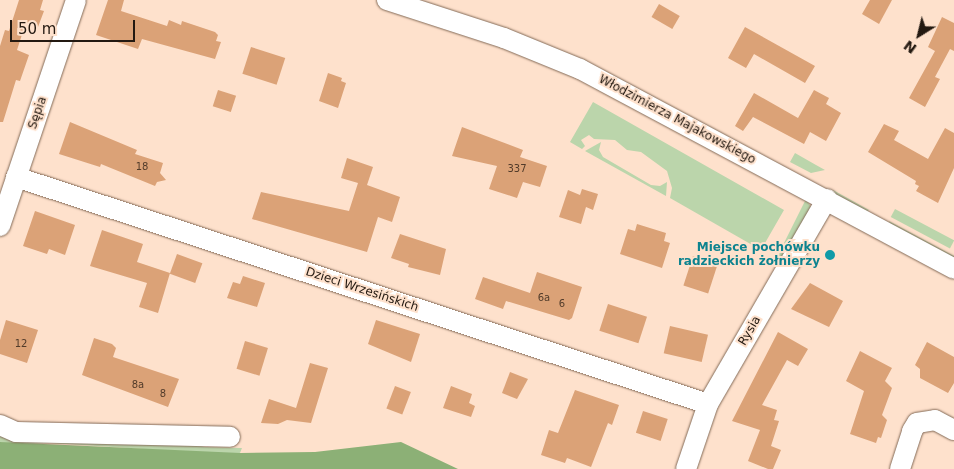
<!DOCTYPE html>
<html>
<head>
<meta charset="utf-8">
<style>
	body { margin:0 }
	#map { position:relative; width:954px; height:469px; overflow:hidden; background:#fee1cc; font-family:"DejaVu Sans",sans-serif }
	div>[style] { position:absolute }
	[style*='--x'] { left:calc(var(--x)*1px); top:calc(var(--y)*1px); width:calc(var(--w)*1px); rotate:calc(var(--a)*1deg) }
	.green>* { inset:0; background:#bbd5ab; transform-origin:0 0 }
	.forest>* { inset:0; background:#8cb076 }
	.building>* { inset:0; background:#dba277; transform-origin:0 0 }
	.roads { filter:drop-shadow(0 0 1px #836a57) drop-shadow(0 0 1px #836a57) }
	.minor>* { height:20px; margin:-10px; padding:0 10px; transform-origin:10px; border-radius:10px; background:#fff }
	.dots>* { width:14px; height:14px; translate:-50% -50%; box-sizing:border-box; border:2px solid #fee1cc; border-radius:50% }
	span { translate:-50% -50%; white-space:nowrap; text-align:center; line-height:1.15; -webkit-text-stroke:4px #fee1cc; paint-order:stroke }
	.number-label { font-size:10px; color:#513b2a }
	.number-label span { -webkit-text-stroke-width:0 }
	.street-label { font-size:12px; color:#231911 }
	.culture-label { font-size:12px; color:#0d838f; font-weight:700 }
	.right { translate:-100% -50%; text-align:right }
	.north { position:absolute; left:894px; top:10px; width:50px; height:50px; -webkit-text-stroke:4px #fee1cc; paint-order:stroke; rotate:216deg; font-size:14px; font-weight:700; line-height:20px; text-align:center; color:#231911 }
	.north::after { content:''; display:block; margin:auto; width:18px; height:22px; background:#231911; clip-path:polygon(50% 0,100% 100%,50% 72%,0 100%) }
	.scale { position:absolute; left:10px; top:20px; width:125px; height:22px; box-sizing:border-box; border:2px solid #231911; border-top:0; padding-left:6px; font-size:15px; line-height:18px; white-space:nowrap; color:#231911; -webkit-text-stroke:4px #fee1cc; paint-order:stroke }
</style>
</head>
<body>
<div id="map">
	<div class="green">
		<div style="clip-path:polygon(593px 102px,784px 210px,761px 250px,670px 198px,672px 188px,667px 171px,641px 152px,627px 150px,615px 140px,594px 139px,589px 135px,581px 140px,585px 146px,582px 149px,570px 142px)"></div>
		<div style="clip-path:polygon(601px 142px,599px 150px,603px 157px,651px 185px,660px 186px,667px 182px,666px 196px,585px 151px)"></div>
		<div style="clip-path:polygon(795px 153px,816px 165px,825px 170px,811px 173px,790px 162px)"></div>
		<div style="clip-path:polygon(833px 190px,869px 210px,866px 213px,836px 196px)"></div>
		<div style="clip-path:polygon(806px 199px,811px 207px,783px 256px,777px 257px)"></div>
		<div style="left:895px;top:209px;width:67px;height:9px;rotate:28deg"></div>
		<div style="clip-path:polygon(889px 221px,954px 256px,954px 261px,890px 224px)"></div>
		<div style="clip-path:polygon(0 434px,182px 441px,205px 447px,242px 448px,240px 453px,205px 453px,51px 443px,13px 445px,0 442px)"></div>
	</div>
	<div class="forest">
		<div style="clip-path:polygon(0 442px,240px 453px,315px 452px,401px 442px,458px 469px,0 469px)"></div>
	</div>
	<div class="building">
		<div style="clip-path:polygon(19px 0,43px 0,40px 10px,44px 11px,38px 27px,26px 22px,17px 50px,29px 55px,20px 81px,16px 80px,3px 122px,0 122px,0 46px,5px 30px,9px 31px)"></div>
		<div style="clip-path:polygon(108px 0,124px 0,121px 11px,167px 26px,169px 20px,181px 25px,182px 21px,215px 32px,218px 35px,216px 41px,221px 42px,215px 59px,142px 39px,138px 49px,96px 35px)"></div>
		<div style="clip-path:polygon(870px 0,892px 0,879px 24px,862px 14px)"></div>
		<div style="left:659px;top:4px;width:24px;height:15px;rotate:30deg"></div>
		<div style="clip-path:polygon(942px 17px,954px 23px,954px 51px,950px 49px,935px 77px,940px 79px,925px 107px,909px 98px,935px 51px,928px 47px)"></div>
		<div style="clip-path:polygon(745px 27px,815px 66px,805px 83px,754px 54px,746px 68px,728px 58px)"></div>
		<div style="left:251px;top:47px;width:36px;height:28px;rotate:18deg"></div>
		<div style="clip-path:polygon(328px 73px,342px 78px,341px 81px,346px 83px,338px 108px,319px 101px)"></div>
		<div style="left:218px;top:90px;width:19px;height:17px;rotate:18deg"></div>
		<div style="clip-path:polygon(814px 90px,829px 98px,826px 104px,841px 113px,826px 141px,810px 132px,804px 144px,753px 117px,743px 131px,735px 126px,754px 93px,798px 118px)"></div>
		<div style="clip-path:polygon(70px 122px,137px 150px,135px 154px,163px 163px,160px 173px,166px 180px,157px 182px,155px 186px,101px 164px,100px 167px,59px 154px)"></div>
		<div style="clip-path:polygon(884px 124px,899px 131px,894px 140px,928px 159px,945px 128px,954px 133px,954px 168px,938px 203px,916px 191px,919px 186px,915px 184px,916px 181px,868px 152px)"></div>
		<div style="clip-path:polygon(462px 127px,523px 150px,520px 157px,547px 166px,540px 187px,523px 182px,517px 198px,489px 189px,497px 166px,452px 156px)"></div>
		<div style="clip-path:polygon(347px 158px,373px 167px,367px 185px,400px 197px,392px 222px,378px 217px,367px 252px,252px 219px,261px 192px,349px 211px,358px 183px,341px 178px)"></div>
		<div style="clip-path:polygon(582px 189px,598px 194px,593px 210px,586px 207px,581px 224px,559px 217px,568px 190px,580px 195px)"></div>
		<div style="clip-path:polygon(35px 211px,75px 225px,65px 255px,49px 249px,47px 254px,23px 246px)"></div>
		<div style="clip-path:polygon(637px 224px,666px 233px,664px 241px,670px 243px,662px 268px,620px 254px,628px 229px,635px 231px)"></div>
		<div style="clip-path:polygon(102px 230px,143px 244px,137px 262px,170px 273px,158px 313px,139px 307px,147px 283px,90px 266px)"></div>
		<div style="clip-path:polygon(400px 234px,446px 249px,440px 275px,408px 267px,409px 264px,391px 258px)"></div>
		<div style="left:177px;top:254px;width:27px;height:21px;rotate:20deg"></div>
		<div style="left:693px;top:256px;width:26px;height:31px;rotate:18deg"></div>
		<div style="clip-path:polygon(537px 272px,582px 287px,572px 318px,569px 320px,506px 301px,503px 309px,475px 299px,483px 277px,530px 293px)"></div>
		<div style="clip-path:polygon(243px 276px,265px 283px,257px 307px,227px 298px,233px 282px,240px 284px)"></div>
		<div style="clip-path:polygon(810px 283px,843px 301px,829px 327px,791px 309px)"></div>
		<div style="left:608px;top:304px;width:41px;height:28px;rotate:18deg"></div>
		<div style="clip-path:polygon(6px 320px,38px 330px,27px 363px,0 354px,0 340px)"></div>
		<div style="clip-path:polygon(376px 320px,420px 334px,411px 362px,368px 344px)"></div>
		<div style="left:670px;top:326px;width:39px;height:28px;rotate:13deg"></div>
		<div style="clip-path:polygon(778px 332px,808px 349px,798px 366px,787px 360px,762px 405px,777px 410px,774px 420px,779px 421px,771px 446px,781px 450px,773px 469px,768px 469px,748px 461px,760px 430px,732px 421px)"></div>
		<div style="clip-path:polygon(94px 338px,112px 344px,116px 348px,113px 357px,179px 379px,168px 407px,82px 375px)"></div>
		<div style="left:245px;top:341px;width:24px;height:29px;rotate:17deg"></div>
		<div style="clip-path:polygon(927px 342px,954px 357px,954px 383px,948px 393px,920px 378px,920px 369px,915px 365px)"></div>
		<div style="clip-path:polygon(860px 351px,892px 368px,885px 381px,892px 388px,882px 415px,887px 420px,881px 438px,878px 437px,876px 443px,850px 434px,864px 391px,846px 381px)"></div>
		<div style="clip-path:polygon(310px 363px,328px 368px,311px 423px,287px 420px,278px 424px,261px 423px,269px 399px,296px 408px)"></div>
		<div style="clip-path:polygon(510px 372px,528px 379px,517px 399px,502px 393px)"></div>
		<div style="left:395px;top:386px;width:17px;height:24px;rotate:21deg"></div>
		<div style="clip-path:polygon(451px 386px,472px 394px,469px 403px,475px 406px,471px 417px,443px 408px)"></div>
		<div style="clip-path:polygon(575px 390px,619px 405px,612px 425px,608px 423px,591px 467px,567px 458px,565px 463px,541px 455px,549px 430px,558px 433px)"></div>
		<div style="left:643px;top:411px;width:26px;height:23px;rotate:18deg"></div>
	</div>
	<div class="roads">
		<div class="minor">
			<div style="--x:387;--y:0;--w:123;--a:18"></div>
			<div style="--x:504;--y:38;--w:82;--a:22.2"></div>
			<div style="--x:580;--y:69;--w:424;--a:28.1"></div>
			<div style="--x:16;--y:177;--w:728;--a:18.16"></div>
			<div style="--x:0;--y:226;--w:238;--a:-71.4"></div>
			<div style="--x:0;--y:425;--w:17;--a:24"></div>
			<div style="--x:16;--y:432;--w:214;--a:1.3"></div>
			<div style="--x:686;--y:469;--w:69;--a:-71.3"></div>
			<div style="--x:708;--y:404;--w:237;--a:-59.9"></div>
			<div style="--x:900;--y:469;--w:40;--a:-72"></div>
			<div style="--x:912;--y:431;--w:9;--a:-58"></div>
			<div style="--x:917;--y:423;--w:18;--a:-9"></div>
			<div style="--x:935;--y:420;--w:21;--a:28"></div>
		</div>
	</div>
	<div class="dots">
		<div style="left:830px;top:255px;background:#0f9aa8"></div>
	</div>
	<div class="number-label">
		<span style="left:142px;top:167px">18</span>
		<span style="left:517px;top:169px">337</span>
		<span style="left:544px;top:298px">6a</span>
		<span style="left:562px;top:304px">6</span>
		<span style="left:21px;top:344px">12</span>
		<span style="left:138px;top:385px">8a</span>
		<span style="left:163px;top:394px">8</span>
	</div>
	<div class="street-label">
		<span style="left:38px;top:113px;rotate:-71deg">Sępia</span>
		<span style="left:677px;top:120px;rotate:28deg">Włodzimierza Majakowskiego</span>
		<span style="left:362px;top:290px;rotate:18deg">Dzieci Wrzesińskich</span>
		<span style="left:750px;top:331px;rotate:-60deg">Rysia</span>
	</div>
	<div class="culture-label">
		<span class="right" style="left:820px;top:255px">Miejsce pochówku<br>radzieckich żołnierzy</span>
	</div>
	<div class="north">N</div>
	<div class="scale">50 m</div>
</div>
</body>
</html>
